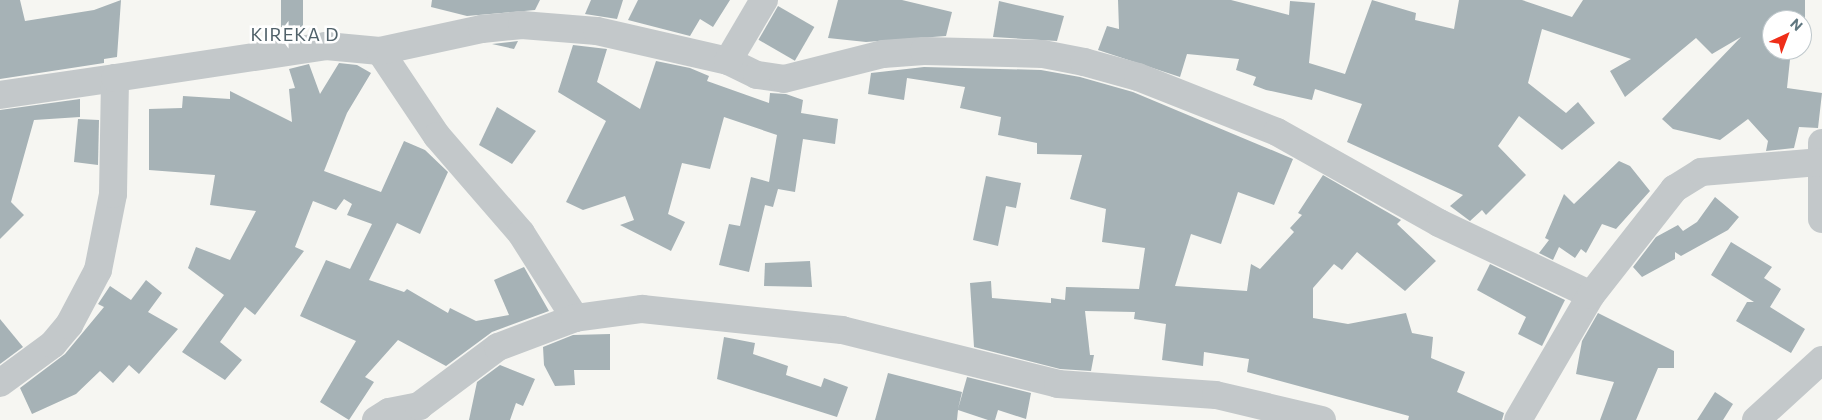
<!DOCTYPE html>
<html>
<head>
<meta charset="utf-8">
<style>
	body { margin:0 }
	#map { position:relative; width:1822px; height:420px; overflow:hidden; background:#f6f6f2; font-family:Commissioner,sans-serif }
	div>[style] { position:absolute }
	[style*='--x'] { left:calc(var(--x)*1px); top:calc(var(--y)*1px); width:calc(var(--w)*1px); rotate:calc(var(--a)*1deg) }
	.building>* { inset:0; background:#a6b2b6; transform-origin:0 0 }
	.minor>* { height:28px; margin:-14px; padding:0 14px; transform-origin:14px; border-radius:14px; background:#c3c8ca }
	span { translate:-50% -50%; white-space:nowrap; text-align:center; line-height:1.15; -webkit-text-stroke:5px #fff; paint-order:stroke }
	.quarter-label { font-size:18px; color:#51626a; letter-spacing:1px }
	.north { position:absolute; left:1762px; top:10px; width:50px; height:50px; box-sizing:border-box; background:#fff; border:1px solid #bfc8cc; border-radius:50%; rotate:43deg; font-size:14px; font-weight:700; line-height:20px; text-align:center; color:#5f767f }
	.north::after { content:''; display:block; margin:auto; width:18px; height:22px; background:#ef2e19; clip-path:polygon(50% 0,100% 100%,50% 72%,0 100%) }
</style>
</head>
<body>
<div id="map">
	<div class="building">
		<div style="clip-path:polygon(0 0,20px 0,25px 21px,94px 10px,121px 0,117px 57px,104px 59px,104px 63px,0 79px)"></div>
		<div style="left:281px;top:0;width:22px;height:27px"></div>
		<div style="clip-path:polygon(432px 0,540px 0,535px 10px,467px 16px,431px 7px)"></div>
		<div style="clip-path:polygon(591px 0,623px 0,617px 19px,585px 14px)"></div>
		<div style="clip-path:polygon(638px 0,730px 0,713px 27px,700px 19px,690px 36px,628px 20px)"></div>
		<div style="clip-path:polygon(838px 0,902px 0,952px 12px,946px 36px,866px 42px,828px 38px)"></div>
		<div style="clip-path:polygon(1118px 0,1231px 0,1289px 15px,1290px 1px,1315px 3px,1309px 63px,1345px 74px,1372px 0,1416px 13px,1415px 20px,1454px 29px,1459px 0,1522px 0,1572px 17px,1583px 0,1805px 0,1805px 21px,1772px 20px,1772px 50px,1791px 50px,1787px 88px,1822px 93px,1818px 128px,1799px 127px,1794px 148px,1766px 151px,1768px 141px,1748px 119px,1720px 140px,1673px 129px,1662px 119px,1741px 37px,1712px 54px,1696px 38px,1625px 97px,1610px 71px,1631px 59px,1542px 29px,1528px 83px,1566px 113px,1578px 102px,1595px 123px,1562px 150px,1519px 116px,1498px 146px,1526px 175px,1486px 215px,1482px 210px,1470px 221px,1450px 206px,1463px 195px,1347px 142px,1362px 104px,1315px 89px,1312px 100px,1266px 90px,1253px 85px,1256px 77px,1236px 70px,1239px 59px,1187px 54px,1180px 77px,1098px 50px,1107px 26px,1119px 29px)"></div>
		<div style="clip-path:polygon(999px 1px,1064px 16px,1057px 41px,993px 37px)"></div>
		<div style="left:778px;top:6px;width:42px;height:39px;rotate:30deg"></div>
		<div style="clip-path:polygon(518px 41px,514px 49px,492px 44px)"></div>
		<div style="clip-path:polygon(573px 45px,607px 49px,597px 82px,640px 109px,656px 61px,690px 68px,709px 76px,707px 81px,769px 103px,770px 93px,786px 94px,803px 100px,801px 113px,838px 119px,835px 144px,803px 139px,795px 192px,778px 189px,773px 207px,765px 205px,749px 272px,719px 265px,729px 224px,740px 226px,751px 177px,769px 182px,777px 135px,724px 117px,710px 169px,682px 163px,668px 214px,685px 222px,671px 251px,620px 225px,634px 220px,625px 196px,583px 210px,566px 202px,606px 121px,558px 92px)"></div>
		<div style="clip-path:polygon(339px 63px,357px 65px,371px 73px,347px 113px,324px 171px,381px 192px,404px 141px,425px 150px,448px 172px,420px 234px,397px 223px,369px 280px,404px 292px,407px 289px,448px 313px,450px 308px,476px 321px,509px 315px,494px 280px,524px 267px,549px 311px,492px 332px,446px 366px,398px 340px,365px 377px,374px 382px,349px 420px,320px 402px,356px 341px,300px 316px,326px 260px,350px 269px,372px 224px,347px 215px,352px 204px,344px 199px,336px 210px,313px 201px,295px 247px,304px 251px,255px 315px,245px 307px,220px 342px,242px 360px,225px 380px,182px 352px,224px 295px,188px 268px,196px 247px,230px 260px,256px 211px,210px 205px,215px 175px,149px 170px,149px 109px,182px 108px,183px 96px,230px 99px,230px 91px,292px 122px,289px 89px,295px 88px,289px 69px,309px 64px,320px 94px)"></div>
		<div style="clip-path:polygon(924px 67px,1041px 70px,1080px 77px,1133px 92px,1293px 159px,1274px 205px,1238px 192px,1221px 244px,1191px 234px,1175px 286px,1247px 291px,1251px 264px,1260px 269px,1294px 232px,1290px 228px,1302px 215px,1298px 213px,1323px 175px,1401px 220px,1397px 224px,1436px 261px,1405px 291px,1357px 252px,1342px 270px,1334px 264px,1313px 288px,1313px 318px,1348px 324px,1406px 313px,1412px 333px,1433px 337px,1431px 358px,1465px 372px,1457px 392px,1504px 413px,1502px 420px,1408px 420px,1409px 416px,1247px 372px,1249px 359px,1204px 352px,1203px 366px,1162px 360px,1166px 324px,1134px 319px,1135px 312px,1085px 311px,1090px 355px,1094px 355px,1091px 371px,1060px 369px,974px 347px,970px 283px,991px 281px,992px 298px,1051px 303px,1051px 298px,1065px 300px,1066px 287px,1139px 289px,1145px 248px,1102px 242px,1106px 209px,1070px 199px,1082px 155px,1037px 154px,1037px 143px,998px 135px,1001px 117px,960px 108px,965px 87px,907px 78px,904px 100px,868px 94px,871px 73px)"></div>
		<div style="clip-path:polygon(80px 99px,80px 117px,34px 120px,11px 202px,24px 215px,0 239px,0 110px)"></div>
		<div style="clip-path:polygon(497px 107px,536px 131px,512px 164px,479px 145px)"></div>
		<div style="clip-path:polygon(78px 119px,99px 120px,98px 165px,74px 162px)"></div>
		<div style="clip-path:polygon(1619px 161px,1630px 166px,1650px 191px,1616px 229px,1602px 224px,1586px 253px,1581px 249px,1575px 258px,1559px 247px,1553px 260px,1539px 253px,1549px 240px,1545px 238px,1564px 194px,1574px 204px)"></div>
		<div style="clip-path:polygon(986px 176px,1021px 183px,1016px 208px,1006px 206px,998px 246px,973px 240px)"></div>
		<div style="clip-path:polygon(1715px 197px,1739px 217px,1728px 230px,1681px 256px,1675px 252px,1675px 259px,1642px 277px,1633px 267px,1656px 237px,1678px 225px,1683px 231px,1697px 222px)"></div>
		<div style="clip-path:polygon(1731px 242px,1772px 267px,1764px 278px,1781px 289px,1770px 307px,1805px 329px,1791px 353px,1736px 321px,1747px 302px,1754px 302px,1711px 275px)"></div>
		<div style="clip-path:polygon(810px 261px,812px 287px,764px 286px,765px 263px)"></div>
		<div style="clip-path:polygon(1490px 264px,1565px 300px,1542px 346px,1518px 334px,1526px 317px,1477px 290px)"></div>
		<div style="clip-path:polygon(146px 280px,162px 293px,148px 312px,178px 329px,139px 374px,129px 365px,113px 383px,100px 371px,76px 394px,32px 414px,20px 388px,65px 354px,104px 307px,98px 304px,110px 286px,131px 300px)"></div>
		<div style="clip-path:polygon(1598px 313px,1674px 351px,1674px 368px,1658px 368px,1636px 420px,1600px 420px,1614px 382px,1576px 374px,1582px 341px)"></div>
		<div style="clip-path:polygon(0 319px,23px 347px,0 364px)"></div>
		<div style="clip-path:polygon(610px 334px,610px 370px,574px 370px,575px 385px,555px 386px,544px 365px,543px 347px,573px 335px)"></div>
		<div style="clip-path:polygon(724px 337px,755px 343px,753px 354px,788px 366px,786px 375px,821px 387px,824px 378px,848px 387px,837px 417px,717px 379px)"></div>
		<div style="clip-path:polygon(500px 365px,535px 379px,523px 406px,516px 403px,510px 420px,469px 420px,477px 382px)"></div>
		<div style="clip-path:polygon(888px 373px,962px 392px,958px 409px,967px 377px,1031px 393px,1026px 419px,998px 410px,995px 420px,988px 420px,958px 410px,957px 420px,875px 420px)"></div>
		<div style="clip-path:polygon(1715px 392px,1733px 404px,1723px 420px,1697px 420px)"></div>
	</div>
	<div class="minor">
		<div style="--x:380;--y:51;--w:102;--a:56.2"></div>
		<div style="--x:437;--y:136;--w:128;--a:49.1"></div>
		<div style="--x:521;--y:233;--w:101;--a:57.6"></div>
		<div style="--x:728;--y:61;--w:32;--a:26"></div>
		<div style="--x:757;--y:75;--w:27;--a:8"></div>
		<div style="--x:784;--y:79;--w:102;--a:-14.2"></div>
		<div style="--x:883;--y:54;--w:41;--a:-4.2"></div>
		<div style="--x:924;--y:51;--w:119;--a:1.4"></div>
		<div style="--x:1043;--y:54;--w:42;--a:11"></div>
		<div style="--x:1084;--y:62;--w:56;--a:15.5"></div>
		<div style="--x:1138;--y:77;--w:149;--a:21.6"></div>
		<div style="--x:1277;--y:132;--w:186;--a:29.3"></div>
		<div style="--x:1439;--y:223;--w:168;--a:25.3"></div>
		<div style="--x:0;--y:95;--w:116;--a:-8.4"></div>
		<div style="--x:1822;--y:143;--w:76;--a:90"></div>
		<div style="--x:0;--y:383;--w:66;--a:-36.3"></div>
		<div style="--x:53;--y:344;--w:25;--a:-50"></div>
		<div style="--x:69;--y:325;--w:62;--a:-62.2"></div>
		<div style="--x:98;--y:270;--w:77;--a:-78.8"></div>
		<div style="--x:113;--y:194;--w:116;--a:-89"></div>
		<div style="--x:115;--y:78;--w:213;--a:-8.6"></div>
		<div style="--x:326;--y:46;--w:54;--a:5.3"></div>
		<div style="--x:380;--y:51;--w:104;--a:-12.2"></div>
		<div style="--x:482;--y:29;--w:40;--a:-5.7"></div>
		<div style="--x:522;--y:25;--w:75;--a:4.6"></div>
		<div style="--x:597;--y:31;--w:134;--a:12.9"></div>
		<div style="--x:728;--y:61;--w:71;--a:-59.5"></div>
		<div style="--x:376;--y:420;--w:15;--a:-32"></div>
		<div style="--x:389;--y:412;--w:31;--a:-11"></div>
		<div style="--x:419;--y:406;--w:99;--a:-36.8"></div>
		<div style="--x:498;--y:347;--w:82;--a:-20.6"></div>
		<div style="--x:575;--y:318;--w:68;--a:-7.7"></div>
		<div style="--x:642;--y:309;--w:201;--a:6"></div>
		<div style="--x:842;--y:330;--w:223;--a:14"></div>
		<div style="--x:1058;--y:384;--w:158;--a:4"></div>
		<div style="--x:1216;--y:395;--w:109;--a:13.3"></div>
		<div style="--x:1518;--y:420;--w:145;--a:-59.7"></div>
		<div style="--x:1591;--y:295;--w:135;--a:-51.9"></div>
		<div style="--x:1674;--y:189;--w:32;--a:-32"></div>
		<div style="--x:1701;--y:172;--w:118;--a:-4.8"></div>
		<div style="--x:1756;--y:420;--w:89;--a:-42.3"></div>
	</div>
	<div class="quarter-label">
		<span style="left:295px;top:34px">KIREKA D</span>
	</div>
	<div class="north">N</div>
</div>
</body>
</html>
